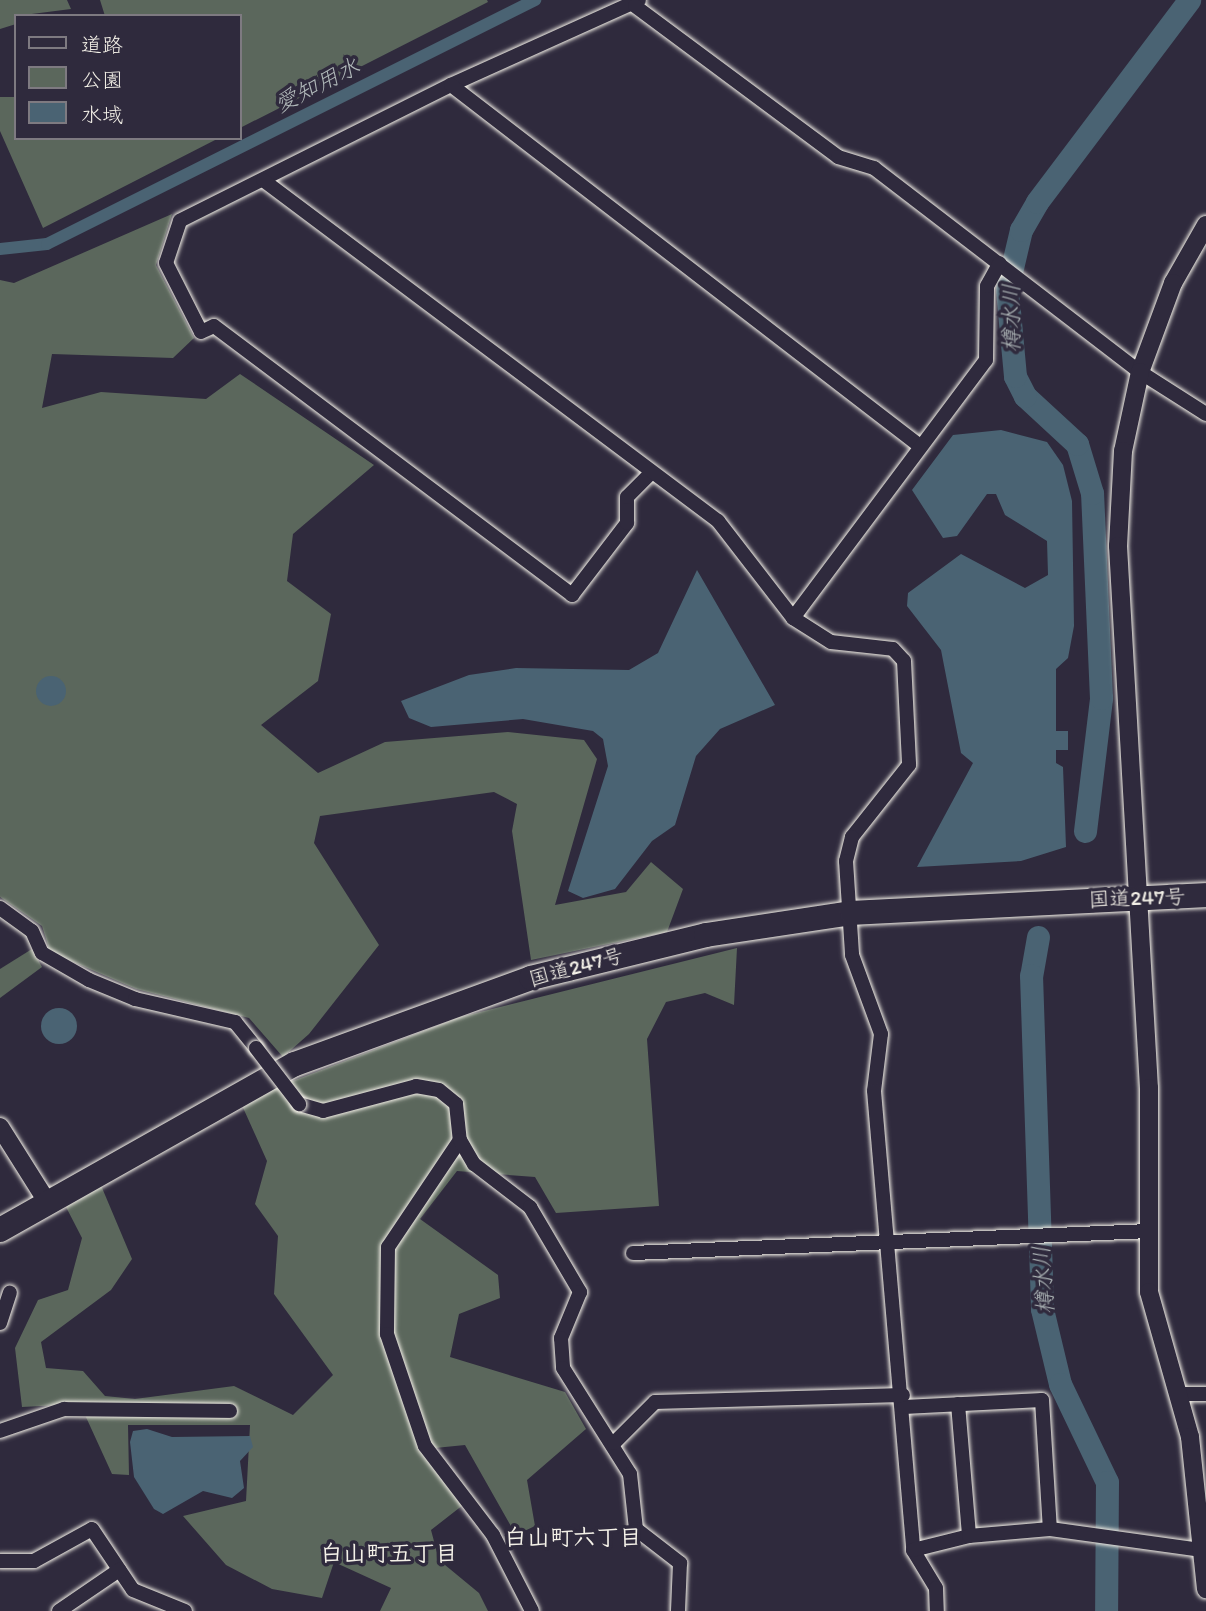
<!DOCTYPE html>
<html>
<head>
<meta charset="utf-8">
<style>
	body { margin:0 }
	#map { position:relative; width:1206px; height:1611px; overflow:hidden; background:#2f2a3d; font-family:Itim,"Klee One",sans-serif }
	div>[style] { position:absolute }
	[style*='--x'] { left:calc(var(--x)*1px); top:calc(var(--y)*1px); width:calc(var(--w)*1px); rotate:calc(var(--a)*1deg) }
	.green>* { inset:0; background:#5b675c }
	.water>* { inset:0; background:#4a6373 }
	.round { border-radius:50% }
	.canal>* { height:12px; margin:-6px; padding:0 6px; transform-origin:6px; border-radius:6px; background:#4a6373 }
	.river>* { height:23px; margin:-11.5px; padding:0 11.5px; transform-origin:11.5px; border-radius:11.5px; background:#4a6373 }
	.roads { filter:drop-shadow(0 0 2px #f4f1e8) drop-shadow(0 0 2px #f4f1e8) }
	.minor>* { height:14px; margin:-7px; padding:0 7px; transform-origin:7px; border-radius:7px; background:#2f2a3d }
	.tertiary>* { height:18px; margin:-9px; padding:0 9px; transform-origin:9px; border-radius:9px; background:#2f2a3d }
	.trunk>* { height:24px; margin:-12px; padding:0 12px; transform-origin:12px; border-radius:12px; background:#2f2a3d }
	.bridges { filter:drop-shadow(0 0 2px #f4f1e8) drop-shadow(0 0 2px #f4f1e8) }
	.minor-bridge>* { height:14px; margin:-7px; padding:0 7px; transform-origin:7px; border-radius:7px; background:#2f2a3d }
	span { translate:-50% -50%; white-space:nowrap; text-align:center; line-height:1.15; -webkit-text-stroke:7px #2f2a3d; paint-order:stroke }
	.street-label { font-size:21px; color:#f4f1e8 }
	.water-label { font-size:23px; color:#b0b8b9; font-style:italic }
	.neighbourhood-label { font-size:23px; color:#f4f1e8; font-weight:700 }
	.legend { position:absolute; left:14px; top:14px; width:228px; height:126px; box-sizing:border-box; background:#2f2a3d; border:2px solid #7e7a81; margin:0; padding:9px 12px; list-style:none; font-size:21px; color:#f4f1e8 }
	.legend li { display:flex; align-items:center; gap:14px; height:35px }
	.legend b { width:35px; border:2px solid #7e7a81 }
</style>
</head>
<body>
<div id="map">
	<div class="green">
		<div style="clip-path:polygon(0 0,67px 0,71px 9px,16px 16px,16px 24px,0 29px)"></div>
		<div style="clip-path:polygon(100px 0,487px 0,488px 2px,240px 128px,240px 16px,105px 16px)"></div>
		<div style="clip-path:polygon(0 97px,16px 97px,16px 138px,219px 138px,43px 228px,0 131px)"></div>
		<div style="clip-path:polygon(172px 214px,156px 265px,194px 338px,173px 358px,52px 354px,42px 408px,101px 392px,206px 399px,240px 374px,374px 465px,293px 534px,287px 581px,331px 614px,318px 681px,261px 725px,318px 773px,385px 742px,508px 732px,584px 740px,597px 759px,555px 905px,626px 892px,651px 862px,683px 889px,667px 932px,531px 960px,512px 831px,517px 804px,494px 792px,320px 816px,314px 843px,379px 945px,309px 1034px,283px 1057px,249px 1018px,136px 989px,50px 952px,42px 926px,0 897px,0 280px,14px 283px)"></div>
		<div style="clip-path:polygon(737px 948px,734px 1005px,705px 993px,666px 1002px,647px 1039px,659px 1206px,556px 1213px,535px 1177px,457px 1171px,420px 1219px,498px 1275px,500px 1298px,459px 1314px,450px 1357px,565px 1392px,586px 1429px,527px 1480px,535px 1526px,516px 1535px,465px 1445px,435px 1448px,463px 1505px,431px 1530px,439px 1560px,479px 1593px,488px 1611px,380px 1611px,391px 1588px,334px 1562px,322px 1598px,272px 1589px,226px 1565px,183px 1516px,246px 1501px,250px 1425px,128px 1425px,129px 1475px,112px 1474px,80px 1404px,22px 1407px,15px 1348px,38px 1300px,68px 1290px,82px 1238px,66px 1207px,100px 1183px,132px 1259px,111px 1290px,41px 1342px,46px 1368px,83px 1371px,105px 1396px,135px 1399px,234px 1386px,293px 1415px,333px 1375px,274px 1294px,278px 1236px,255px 1204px,267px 1161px,240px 1101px,460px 1017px)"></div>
		<div style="clip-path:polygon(32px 949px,42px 967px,0 998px,0 969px)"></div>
	</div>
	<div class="water">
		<div style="clip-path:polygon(1001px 430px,1047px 442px,1063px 465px,1072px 501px,1074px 626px,1068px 658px,1056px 669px,1056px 731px,1068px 731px,1068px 750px,1056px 750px,1056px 763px,1063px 767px,1066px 847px,1021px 861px,917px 867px,973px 763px,961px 753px,941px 650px,907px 606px,908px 593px,961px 554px,1025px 588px,1048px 575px,1047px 541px,1005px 515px,996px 494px,987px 494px,957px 536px,943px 538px,912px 490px,953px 435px)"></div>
		<div style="clip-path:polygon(697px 570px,775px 705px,720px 729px,696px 756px,675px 825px,652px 841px,615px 889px,583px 898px,568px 891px,608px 766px,603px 739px,593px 731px,523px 719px,431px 727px,409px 718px,401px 701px,469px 675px,516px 668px,629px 670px,658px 653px)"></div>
		<div class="round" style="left:36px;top:676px;width:30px;height:30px"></div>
		<div class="round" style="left:41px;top:1008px;width:36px;height:36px"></div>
		<div style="clip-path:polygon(147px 1429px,172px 1437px,250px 1436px,253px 1447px,240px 1461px,244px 1488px,232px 1498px,203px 1491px,163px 1514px,154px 1509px,134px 1477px,130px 1442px,133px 1431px)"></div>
	</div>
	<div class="canal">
		<div style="--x:0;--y:249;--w:47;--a:-6.1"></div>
		<div style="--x:47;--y:244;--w:546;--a:-26.57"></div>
	</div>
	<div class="river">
		<div style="--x:1085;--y:831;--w:134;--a:-83.1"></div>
		<div style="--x:1101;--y:698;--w:205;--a:-92.5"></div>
		<div style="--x:1092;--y:493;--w:51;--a:-107"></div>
		<div style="--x:1077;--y:444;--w:71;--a:-137.3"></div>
		<div style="--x:1025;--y:396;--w:22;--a:-117"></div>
		<div style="--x:1015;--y:376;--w:87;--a:-95.3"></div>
		<div style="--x:1007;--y:289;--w:61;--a:-76.7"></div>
		<div style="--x:1021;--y:230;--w:32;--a:-60"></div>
		<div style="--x:1037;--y:202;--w:253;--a:-53"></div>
		<div style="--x:1038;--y:937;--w:39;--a:100"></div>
		<div style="--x:1031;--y:975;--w:334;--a:88.1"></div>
		<div style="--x:1042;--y:1309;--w:77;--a:76.5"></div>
		<div style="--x:1060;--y:1384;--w:109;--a:64.4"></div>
		<div style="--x:1107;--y:1482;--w:129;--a:90.4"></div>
	</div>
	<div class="roads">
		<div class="minor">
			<div style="--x:639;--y:0;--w:206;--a:155.7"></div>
			<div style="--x:451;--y:85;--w:303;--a:153.4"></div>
			<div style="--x:180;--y:221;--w:44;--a:108.4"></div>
			<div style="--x:166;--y:263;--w:77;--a:63.1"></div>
			<div style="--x:201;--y:332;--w:14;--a:-25"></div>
			<div style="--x:214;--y:326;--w:448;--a:36.9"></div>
			<div style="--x:572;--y:595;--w:91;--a:-52.6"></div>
			<div style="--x:627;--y:523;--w:26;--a:-90"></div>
			<div style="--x:627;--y:497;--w:33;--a:-45"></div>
			<div style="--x:635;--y:6;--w:253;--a:36.6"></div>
			<div style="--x:838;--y:157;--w:38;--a:17"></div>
			<div style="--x:874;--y:168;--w:335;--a:37.5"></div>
			<div style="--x:1140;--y:372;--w:78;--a:32.5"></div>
			<div style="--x:451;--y:85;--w:592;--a:37.59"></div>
			<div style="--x:263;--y:180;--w:569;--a:36.85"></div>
			<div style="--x:718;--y:521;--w:123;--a:52.3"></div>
			<div style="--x:793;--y:618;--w:45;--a:32.3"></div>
			<div style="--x:831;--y:642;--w:62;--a:6.4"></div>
			<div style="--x:893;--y:649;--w:16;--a:47"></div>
			<div style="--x:904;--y:661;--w:104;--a:87.2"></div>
			<div style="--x:909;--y:765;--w:92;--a:128.4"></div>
			<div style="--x:852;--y:837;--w:25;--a:104"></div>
			<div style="--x:846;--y:861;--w:94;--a:86.3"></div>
			<div style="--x:852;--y:955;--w:84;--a:69.8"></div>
			<div style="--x:881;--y:1034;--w:57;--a:97"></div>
			<div style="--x:874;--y:1091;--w:461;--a:85.1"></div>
			<div style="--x:913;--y:1550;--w:44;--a:58.8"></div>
			<div style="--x:936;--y:1588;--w:23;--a:88"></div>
			<div style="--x:793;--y:618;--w:322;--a:-53.2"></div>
			<div style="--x:986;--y:360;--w:74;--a:-89.2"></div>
			<div style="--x:987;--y:286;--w:26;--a:-61"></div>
			<div style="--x:0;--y:908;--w:39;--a:36"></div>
			<div style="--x:32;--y:931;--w:24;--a:66"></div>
			<div style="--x:42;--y:953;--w:54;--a:29.9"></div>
			<div style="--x:89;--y:980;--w:50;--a:22.4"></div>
			<div style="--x:135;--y:999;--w:103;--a:13"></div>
			<div style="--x:235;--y:1022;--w:33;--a:51"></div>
			<div style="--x:299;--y:1104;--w:25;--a:16"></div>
			<div style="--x:323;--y:1111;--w:96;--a:-15"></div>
			<div style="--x:416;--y:1086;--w:23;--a:10"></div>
			<div style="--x:439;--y:1090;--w:22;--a:39"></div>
			<div style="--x:456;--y:1104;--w:36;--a:84"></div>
			<div style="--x:460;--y:1140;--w:129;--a:123.9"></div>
			<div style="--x:388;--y:1247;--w:87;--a:90.7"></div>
			<div style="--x:387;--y:1334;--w:118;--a:71.3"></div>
			<div style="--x:425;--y:1446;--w:112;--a:52.6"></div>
			<div style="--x:493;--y:1535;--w:85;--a:62.8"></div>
			<div style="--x:460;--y:1140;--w:28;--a:60"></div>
			<div style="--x:474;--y:1164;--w:71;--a:37.5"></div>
			<div style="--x:530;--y:1207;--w:99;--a:59.5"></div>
			<div style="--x:580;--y:1292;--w:50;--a:112.4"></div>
			<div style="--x:561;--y:1338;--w:30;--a:86"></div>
			<div style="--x:563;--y:1368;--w:125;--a:57.7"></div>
			<div style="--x:630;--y:1474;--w:55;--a:83.8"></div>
			<div style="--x:636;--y:1529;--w:56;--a:37.7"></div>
			<div style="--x:680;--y:1563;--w:48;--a:92.4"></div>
			<div style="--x:633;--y:1253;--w:516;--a:-2.44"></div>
			<div style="--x:0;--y:1323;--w:32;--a:-72"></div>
			<div style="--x:1178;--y:1394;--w:28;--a:0"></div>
			<div style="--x:958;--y:1404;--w:132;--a:85.2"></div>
			<div style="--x:904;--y:1407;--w:138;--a:-2.9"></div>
			<div style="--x:1042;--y:1400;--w:129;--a:86.5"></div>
			<div style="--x:0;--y:1431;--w:68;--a:-19"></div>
			<div style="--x:64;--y:1409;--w:166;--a:0.7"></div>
			<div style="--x:614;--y:1443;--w:58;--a:-45"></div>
			<div style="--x:655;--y:1402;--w:248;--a:-1.6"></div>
			<div style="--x:913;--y:1550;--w:58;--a:-14"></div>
			<div style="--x:969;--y:1536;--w:81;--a:-4.9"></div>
			<div style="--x:1050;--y:1529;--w:152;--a:7.9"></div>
			<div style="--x:0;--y:1561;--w:34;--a:0"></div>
			<div style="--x:34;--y:1561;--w:66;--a:-28.9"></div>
			<div style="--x:92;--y:1529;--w:73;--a:56.1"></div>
			<div style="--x:133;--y:1590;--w:56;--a:22"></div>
			<div style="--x:59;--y:1611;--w:73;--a:-34.3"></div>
		</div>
		<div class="tertiary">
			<div style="--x:1206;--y:225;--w:67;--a:119.6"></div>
			<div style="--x:1173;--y:283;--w:95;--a:110.3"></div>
			<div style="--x:1140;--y:372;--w:81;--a:102.1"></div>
			<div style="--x:1123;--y:451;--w:95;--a:93"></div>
			<div style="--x:1118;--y:546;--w:543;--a:86.73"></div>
			<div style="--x:1149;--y:1088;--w:204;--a:90"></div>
			<div style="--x:1149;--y:1292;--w:151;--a:74.2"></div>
			<div style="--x:1190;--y:1437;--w:153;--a:84"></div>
			<div style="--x:0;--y:1127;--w:86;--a:57.8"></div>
		</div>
		<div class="trunk">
			<div style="--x:0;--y:1230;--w:338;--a:-29.4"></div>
			<div style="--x:295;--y:1064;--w:251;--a:-20"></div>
			<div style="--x:531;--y:978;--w:180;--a:-13.8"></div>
			<div style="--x:706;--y:935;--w:148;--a:-8.6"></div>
			<div style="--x:852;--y:913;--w:354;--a:-2.9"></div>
		</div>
	</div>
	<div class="bridges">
		<div class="minor-bridge">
			<div style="--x:256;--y:1048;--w:71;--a:52.5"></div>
		</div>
	</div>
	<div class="street-label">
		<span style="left:1137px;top:898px;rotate:-2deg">国道247号</span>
		<span style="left:576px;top:967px;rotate:-15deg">国道247号</span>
	</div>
	<div class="water-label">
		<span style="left:317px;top:85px;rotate:-27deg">愛知用水</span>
		<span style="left:1011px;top:318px;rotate:-90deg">樽水川</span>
		<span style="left:1043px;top:1280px;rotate:-94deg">樽水川</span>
	</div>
	<div class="neighbourhood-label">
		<span style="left:573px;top:1537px">白山町六丁目</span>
		<span style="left:389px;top:1553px">白山町五丁目</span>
	</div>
	<ul class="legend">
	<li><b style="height:9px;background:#2f2a3d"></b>道路</li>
	<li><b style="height:19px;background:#5b675c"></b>公園</li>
	<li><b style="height:19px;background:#4a6373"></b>水域</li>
	</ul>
</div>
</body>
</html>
